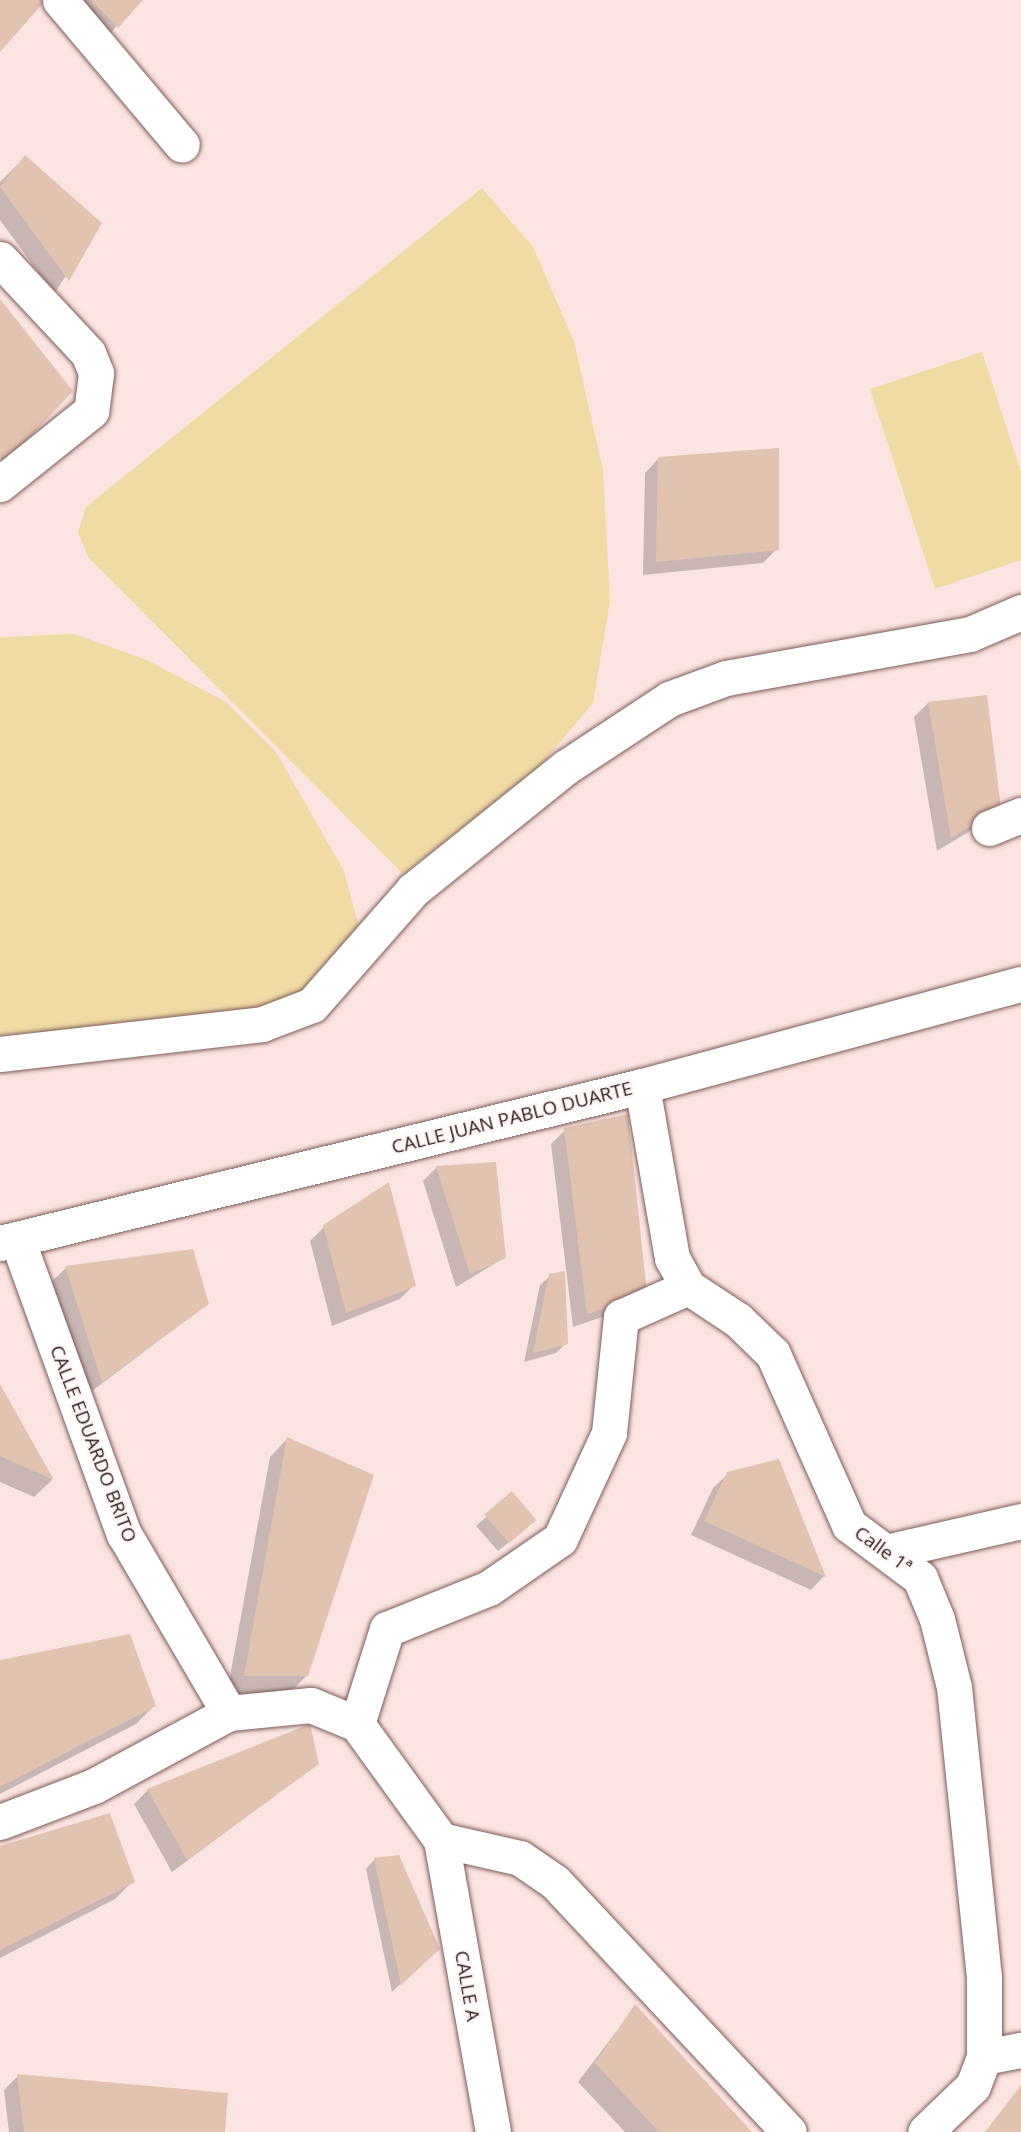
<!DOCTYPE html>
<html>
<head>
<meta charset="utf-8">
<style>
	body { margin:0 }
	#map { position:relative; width:1021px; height:2132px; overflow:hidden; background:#fce4e2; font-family:"Open Sans",sans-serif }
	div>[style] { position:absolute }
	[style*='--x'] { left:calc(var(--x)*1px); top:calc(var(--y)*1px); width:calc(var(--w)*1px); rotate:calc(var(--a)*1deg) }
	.green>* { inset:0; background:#f0dba5 }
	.shadow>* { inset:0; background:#0003 }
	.building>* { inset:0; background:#e1c3af; transform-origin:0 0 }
	.roads { filter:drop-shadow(0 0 2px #7d5c59) drop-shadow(0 0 2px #7d5c59) }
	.minor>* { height:35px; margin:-17.5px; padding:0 17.5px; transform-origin:17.5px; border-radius:17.5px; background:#fff }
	span { translate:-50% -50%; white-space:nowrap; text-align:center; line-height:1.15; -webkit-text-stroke:5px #fef6f5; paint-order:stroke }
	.street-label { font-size:19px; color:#2f201f }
</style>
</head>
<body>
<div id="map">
	<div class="green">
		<div style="clip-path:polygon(482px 188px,533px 247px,574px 341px,603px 470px,610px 601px,593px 703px,539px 767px,403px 874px,88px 557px,78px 532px,86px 507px)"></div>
		<div style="clip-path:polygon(982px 352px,1021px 472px,1021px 560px,935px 589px,870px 389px)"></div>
		<div style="clip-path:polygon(74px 634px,147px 660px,226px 702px,276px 752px,344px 871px,363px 942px,317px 989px,265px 1015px,0 1035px,0 637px)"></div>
	</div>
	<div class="shadow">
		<div style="clip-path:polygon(74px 0,140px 0,108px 36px)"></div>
		<div style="clip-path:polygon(25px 157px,100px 224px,54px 294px,0 220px,0 182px)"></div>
		<div style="clip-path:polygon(659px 458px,777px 549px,763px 563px,643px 575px,645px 473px)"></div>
		<div style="clip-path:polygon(928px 703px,985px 822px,937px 851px,914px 717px)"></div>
		<div style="clip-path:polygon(565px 1130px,631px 1307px,573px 1327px,551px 1144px)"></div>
		<div style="clip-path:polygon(437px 1167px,504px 1258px,456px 1287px,423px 1181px)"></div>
		<div style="clip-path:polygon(324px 1227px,414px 1285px,400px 1299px,332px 1326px,310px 1241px)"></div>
		<div style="clip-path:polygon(66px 1268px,207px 1304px,88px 1394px,52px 1281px)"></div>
		<div style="clip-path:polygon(550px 1276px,566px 1343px,556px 1353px,524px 1362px,540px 1285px)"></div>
		<div style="clip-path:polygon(0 1387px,52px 1480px,34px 1497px,0 1482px)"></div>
		<div style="clip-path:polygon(287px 1439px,307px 1675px,289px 1694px,227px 1693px,270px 1457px)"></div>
		<div style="clip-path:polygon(778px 1461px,824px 1576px,811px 1590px,691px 1535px,713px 1488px,728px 1474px)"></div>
		<div style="clip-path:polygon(512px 1494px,525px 1529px,498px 1551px,476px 1526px)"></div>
		<div style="clip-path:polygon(0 1661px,154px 1706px,136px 1724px,0 1794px)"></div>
		<div style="clip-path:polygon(309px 1727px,317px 1764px,172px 1872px,134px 1804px,148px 1790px)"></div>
		<div style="clip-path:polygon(0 1847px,133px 1881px,115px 1899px,0 1958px)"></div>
		<div style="clip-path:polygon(375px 1859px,428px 1958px,392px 1992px,366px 1869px)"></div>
		<div style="clip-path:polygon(635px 2007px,750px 2132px,625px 2132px,578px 2082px)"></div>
		<div style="clip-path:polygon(18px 2076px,223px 2132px,9px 2132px,4px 2090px)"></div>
	</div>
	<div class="building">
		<div style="clip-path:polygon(0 0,46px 0,0 52px)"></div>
		<div style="clip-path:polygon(91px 0,143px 0,118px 28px)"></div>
		<div style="clip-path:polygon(25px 155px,102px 223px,69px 281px,0 187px)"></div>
		<div style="clip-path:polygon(0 299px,73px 391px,6px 463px,0 457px)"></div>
		<div style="clip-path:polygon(779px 448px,779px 550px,656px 562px,658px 457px)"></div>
		<div style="clip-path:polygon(987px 695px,1001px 808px,951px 838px,928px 702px)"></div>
		<div style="clip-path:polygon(628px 1114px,647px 1294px,587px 1314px,564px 1128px)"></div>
		<div style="clip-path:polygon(496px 1162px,506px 1258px,470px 1274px,436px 1166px)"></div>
		<div style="clip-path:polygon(389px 1182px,416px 1286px,346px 1313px,323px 1225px)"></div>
		<div style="clip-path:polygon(193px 1249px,209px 1304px,102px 1382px,65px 1266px)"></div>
		<div style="clip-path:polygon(565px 1271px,568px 1344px,533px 1353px,549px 1274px)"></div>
		<div style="clip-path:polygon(0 1384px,54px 1480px,0 1456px)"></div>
		<div style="clip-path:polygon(287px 1437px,374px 1475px,308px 1676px,244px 1676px)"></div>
		<div style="clip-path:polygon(779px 1459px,826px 1577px,704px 1521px,727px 1472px)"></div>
		<div style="left:512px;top:1491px;width:38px;height:36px;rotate:50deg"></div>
		<div style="clip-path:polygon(130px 1634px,156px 1706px,0 1787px,0 1660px)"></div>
		<div style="clip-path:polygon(310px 1724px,319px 1764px,187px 1860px,147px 1789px)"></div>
		<div style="clip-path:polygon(110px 1813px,135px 1882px,0 1950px,0 1846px)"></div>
		<div style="clip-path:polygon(399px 1855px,440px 1949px,401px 1985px,374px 1858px)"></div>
		<div style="clip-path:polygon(635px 2004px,752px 2132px,659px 2132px,595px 2063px)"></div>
		<div style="clip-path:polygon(17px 2074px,228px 2093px,225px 2132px,24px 2132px)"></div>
		<div style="clip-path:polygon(1021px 2085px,1021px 2132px,985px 2132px)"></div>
	</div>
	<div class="roads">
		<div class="minor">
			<div style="--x:60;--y:0;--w:189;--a:49.9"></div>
			<div style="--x:0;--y:259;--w:129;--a:46.9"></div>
			<div style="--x:88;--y:353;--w:22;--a:68"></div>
			<div style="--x:96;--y:373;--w:38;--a:97"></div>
			<div style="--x:91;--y:411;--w:117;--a:141.3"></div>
			<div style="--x:989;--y:828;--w:35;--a:-22"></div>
			<div style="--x:0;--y:1054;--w:264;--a:-6.5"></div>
			<div style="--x:262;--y:1024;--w:53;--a:-20.8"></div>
			<div style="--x:312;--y:1005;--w:153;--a:-48.7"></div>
			<div style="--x:413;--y:890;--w:196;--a:-38.8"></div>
			<div style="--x:566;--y:767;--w:123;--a:-33.4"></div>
			<div style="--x:669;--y:699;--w:61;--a:-20.2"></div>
			<div style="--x:726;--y:678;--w:248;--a:-10.2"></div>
			<div style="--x:970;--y:634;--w:56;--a:-23.3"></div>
			<div style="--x:642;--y:1086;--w:175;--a:80.1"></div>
			<div style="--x:672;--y:1258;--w:33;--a:61"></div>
			<div style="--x:688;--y:1287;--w:60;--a:33.4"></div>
			<div style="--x:738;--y:1320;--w:49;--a:44.2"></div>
			<div style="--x:773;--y:1354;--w:187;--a:66"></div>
			<div style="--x:849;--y:1525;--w:89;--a:36.7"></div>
			<div style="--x:920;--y:1578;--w:44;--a:67.5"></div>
			<div style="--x:937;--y:1619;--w:70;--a:76"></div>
			<div style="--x:954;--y:1687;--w:292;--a:84.1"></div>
			<div style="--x:984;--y:1977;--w:80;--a:90"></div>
			<div style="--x:984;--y:2057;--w:31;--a:111"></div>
			<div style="--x:973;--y:2086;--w:66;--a:136.2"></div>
			<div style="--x:17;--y:1239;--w:314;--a:70.1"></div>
			<div style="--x:124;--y:1534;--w:208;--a:59.6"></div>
			<div style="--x:0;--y:1243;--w:661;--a:-13.74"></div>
			<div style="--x:642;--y:1086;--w:392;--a:-15.1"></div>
			<div style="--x:890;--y:1551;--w:134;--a:-12.9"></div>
			<div style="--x:357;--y:1724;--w:100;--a:-72.5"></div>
			<div style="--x:387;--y:1629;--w:110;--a:-21.9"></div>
			<div style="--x:489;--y:1588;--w:86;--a:-34.6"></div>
			<div style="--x:560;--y:1539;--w:117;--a:-65.2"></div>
			<div style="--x:609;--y:1433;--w:117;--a:-84.1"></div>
			<div style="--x:621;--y:1317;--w:73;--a:-24.1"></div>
			<div style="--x:0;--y:1822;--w:101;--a:-21"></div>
			<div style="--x:94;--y:1786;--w:153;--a:-28.4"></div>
			<div style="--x:229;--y:1713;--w:82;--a:-5.6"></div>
			<div style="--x:311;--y:1705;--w:50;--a:22.4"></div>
			<div style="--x:357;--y:1724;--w:143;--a:54.1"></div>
			<div style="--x:441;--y:1840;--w:297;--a:79.9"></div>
			<div style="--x:441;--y:1840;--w:81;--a:12.8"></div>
			<div style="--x:520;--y:1858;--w:42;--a:34.4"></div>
			<div style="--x:555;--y:1882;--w:342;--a:46.9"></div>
			<div style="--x:984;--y:2057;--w:38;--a:-11"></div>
		</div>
	</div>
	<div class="street-label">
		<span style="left:512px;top:1118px;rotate:-14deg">CALLE JUAN PABLO DUARTE</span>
		<span style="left:93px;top:1444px;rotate:69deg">CALLE EDUARDO BRITO</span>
		<span style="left:883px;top:1550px;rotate:36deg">Calle 1ª</span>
		<span style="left:467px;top:1986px;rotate:80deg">CALLE A</span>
	</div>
</div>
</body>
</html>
